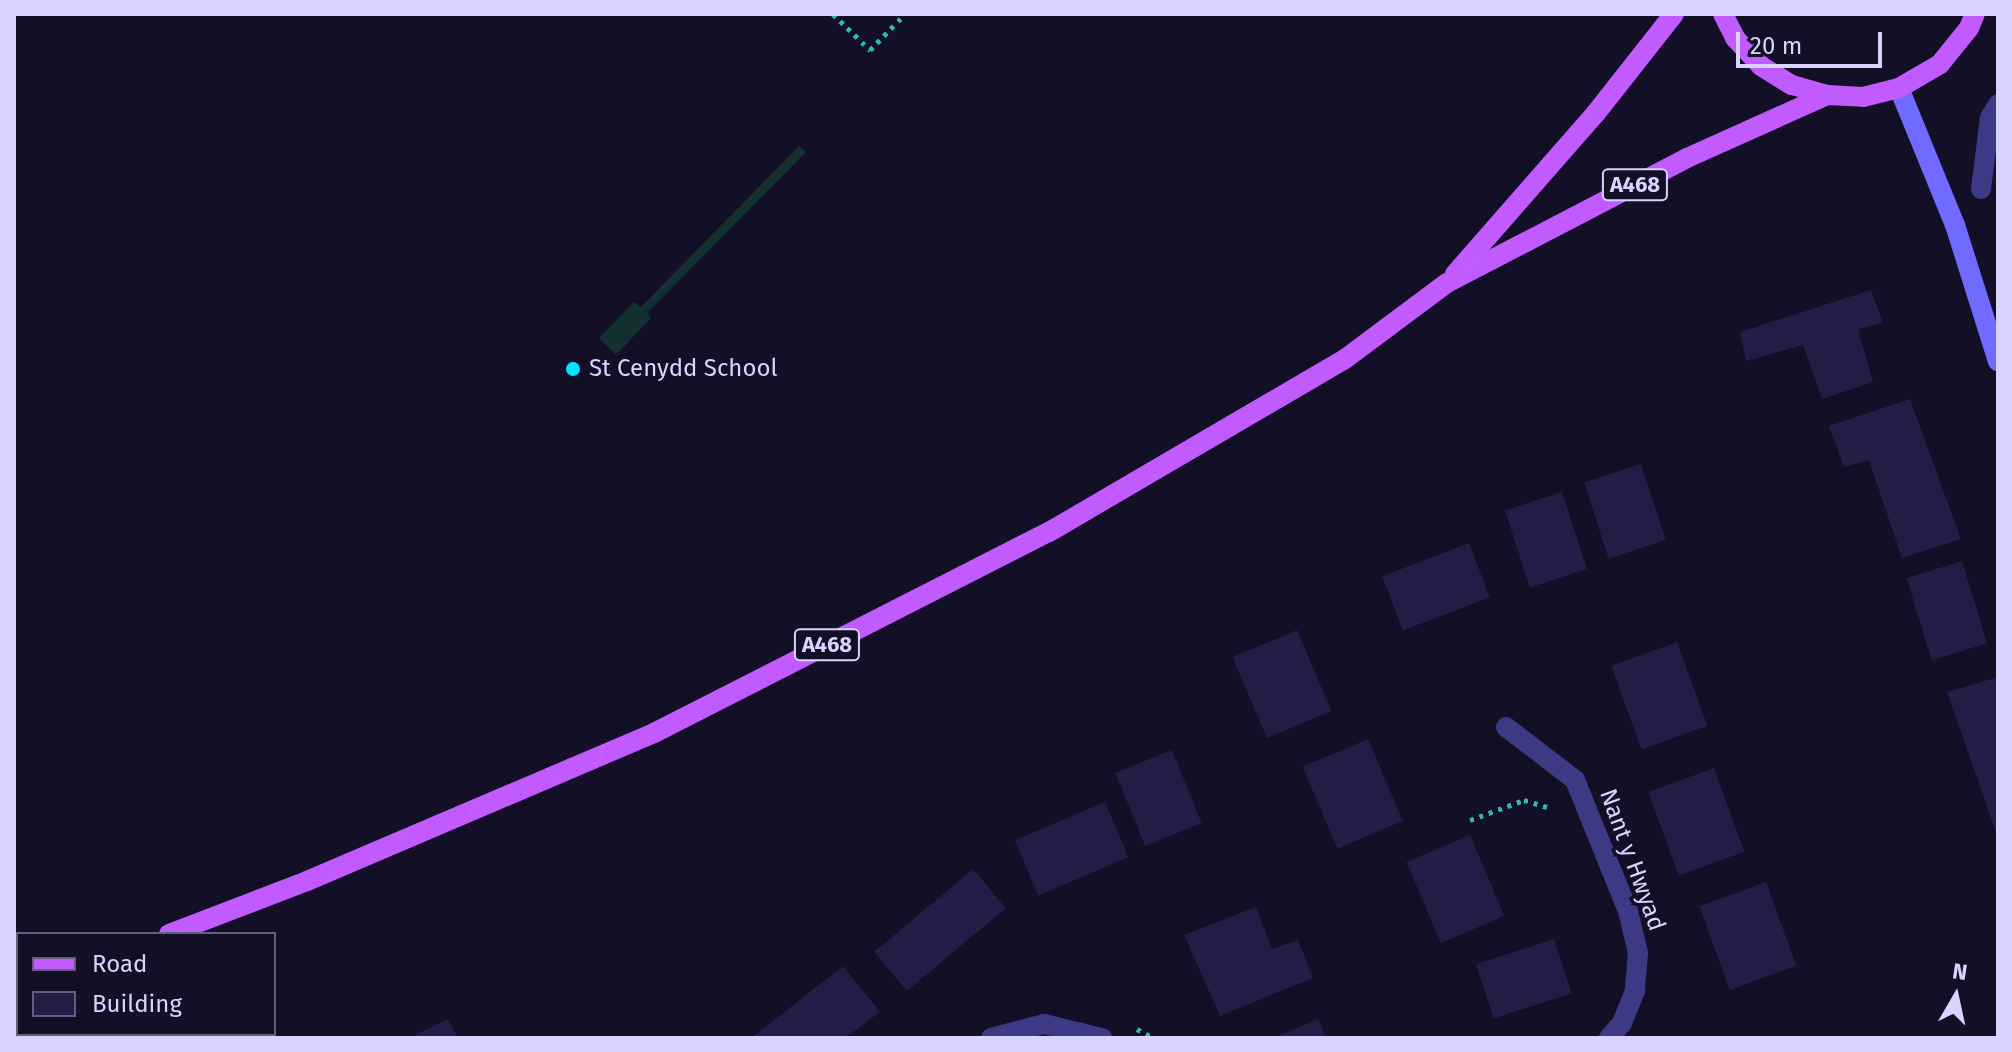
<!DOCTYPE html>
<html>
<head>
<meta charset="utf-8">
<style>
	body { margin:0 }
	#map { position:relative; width:2012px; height:1052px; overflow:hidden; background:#130f26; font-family:"Fira Sans",sans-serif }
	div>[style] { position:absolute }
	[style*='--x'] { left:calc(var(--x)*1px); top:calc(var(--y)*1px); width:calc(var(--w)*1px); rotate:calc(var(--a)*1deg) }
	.green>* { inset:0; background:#12302f }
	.building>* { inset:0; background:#241b47; transform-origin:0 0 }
	.path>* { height:5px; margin-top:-2.5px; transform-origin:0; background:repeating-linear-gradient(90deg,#2fb8b0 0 4px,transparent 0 10px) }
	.street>* { height:20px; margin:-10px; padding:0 10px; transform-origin:10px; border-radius:10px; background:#3d3a85 }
	.secondary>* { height:20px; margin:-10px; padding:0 10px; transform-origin:10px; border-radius:10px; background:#6f6bff }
	.primary>* { height:20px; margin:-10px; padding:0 10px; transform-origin:10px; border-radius:10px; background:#c25bff }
	.dots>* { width:22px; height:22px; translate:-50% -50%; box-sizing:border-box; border:4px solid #130f26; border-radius:50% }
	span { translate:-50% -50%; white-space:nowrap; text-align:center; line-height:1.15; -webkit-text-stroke:7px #130f26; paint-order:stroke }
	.shield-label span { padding:2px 6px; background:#130f26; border:2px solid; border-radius:6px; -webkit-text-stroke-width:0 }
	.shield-label { font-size:22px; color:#d9d4ff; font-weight:700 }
	.poi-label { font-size:24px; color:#d9d4ff }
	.left { translate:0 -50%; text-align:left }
	.street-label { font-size:24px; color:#d9d4ff }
	.frame { position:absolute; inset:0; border:16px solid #d9d4ff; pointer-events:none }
	.legend { position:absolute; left:16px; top:932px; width:260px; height:104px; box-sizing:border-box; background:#130f26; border:2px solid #625e7d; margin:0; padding:10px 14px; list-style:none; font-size:24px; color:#d9d4ff }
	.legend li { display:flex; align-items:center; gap:16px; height:40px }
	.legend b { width:40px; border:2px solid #625e7d }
	.north { position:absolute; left:1916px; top:956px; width:80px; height:80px; -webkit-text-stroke:6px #130f26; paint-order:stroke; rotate:9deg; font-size:22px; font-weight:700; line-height:32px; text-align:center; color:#d9d4ff }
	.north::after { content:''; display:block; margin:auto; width:28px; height:36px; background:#d9d4ff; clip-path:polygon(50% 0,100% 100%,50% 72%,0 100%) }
	.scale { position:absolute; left:1736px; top:32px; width:146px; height:36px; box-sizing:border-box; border:4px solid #d9d4ff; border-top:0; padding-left:10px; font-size:24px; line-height:28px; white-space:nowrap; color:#d9d4ff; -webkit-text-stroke:6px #130f26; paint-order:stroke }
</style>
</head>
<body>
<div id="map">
	<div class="green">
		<div style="clip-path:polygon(799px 146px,806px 152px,647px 313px,651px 318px,616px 355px,599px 338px,634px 302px,641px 307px)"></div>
	</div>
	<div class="building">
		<div style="clip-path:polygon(1871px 290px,1883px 323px,1858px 329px,1873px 382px,1822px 399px,1803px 345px,1746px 361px,1740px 332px)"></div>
		<div style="clip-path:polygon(1910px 399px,1961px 539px,1902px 558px,1869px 460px,1844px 467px,1829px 426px)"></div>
		<div style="left:1641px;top:464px;width:80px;height:60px;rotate:72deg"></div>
		<div style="left:1562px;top:492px;width:81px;height:60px;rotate:72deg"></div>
		<div style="left:1469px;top:543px;width:58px;height:93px;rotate:69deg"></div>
		<div style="left:1962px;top:561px;width:86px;height:58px;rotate:73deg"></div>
		<div style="left:1297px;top:630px;width:88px;height:70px;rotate:67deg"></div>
		<div style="left:1677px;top:642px;width:89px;height:70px;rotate:70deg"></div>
		<div style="clip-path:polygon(1998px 677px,1998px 838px,1947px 692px)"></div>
		<div style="left:1368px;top:739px;width:89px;height:71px;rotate:67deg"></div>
		<div style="left:1172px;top:750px;width:79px;height:61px;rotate:68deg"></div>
		<div style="left:1714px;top:768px;width:89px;height:70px;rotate:70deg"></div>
		<div style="left:1105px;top:802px;width:60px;height:98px;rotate:67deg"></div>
		<div style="left:1470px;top:835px;width:88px;height:69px;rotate:67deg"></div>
		<div style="left:973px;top:869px;width:51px;height:129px;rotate:50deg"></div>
		<div style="left:1766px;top:882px;width:89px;height:71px;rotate:70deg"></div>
		<div style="clip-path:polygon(1256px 907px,1272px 949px,1298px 940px,1313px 978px,1220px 1016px,1184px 935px)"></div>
		<div style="left:1554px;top:939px;width:57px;height:82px;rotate:72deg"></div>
		<div style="clip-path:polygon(843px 966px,880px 1012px,845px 1038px,751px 1038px)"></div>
		<div style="clip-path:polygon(448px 1019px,458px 1038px,410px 1038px,419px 1033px)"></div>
		<div style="clip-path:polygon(1318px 1019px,1326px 1038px,1273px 1038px)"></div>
	</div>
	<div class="path">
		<div style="--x:833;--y:14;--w:52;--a:44.2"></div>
		<div style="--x:870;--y:50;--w:50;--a:-45.8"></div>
		<div style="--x:1470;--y:820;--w:58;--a:-20.3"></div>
		<div style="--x:1524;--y:800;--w:27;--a:17"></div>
		<div style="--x:1137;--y:1029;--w:19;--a:28"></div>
	</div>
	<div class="street">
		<div style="--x:1981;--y:189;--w:72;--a:-82.8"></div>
		<div style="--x:1990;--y:118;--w:16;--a:-60"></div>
		<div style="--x:1506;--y:727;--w:87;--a:37.5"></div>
		<div style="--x:1575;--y:780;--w:141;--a:68"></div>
		<div style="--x:1628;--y:911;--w:43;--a:76.6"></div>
		<div style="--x:1638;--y:953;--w:38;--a:95"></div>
		<div style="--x:1635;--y:991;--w:35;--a:112"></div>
		<div style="--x:1622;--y:1023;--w:20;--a:131"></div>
		<div style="--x:991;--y:1038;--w:55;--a:-14.8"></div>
		<div style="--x:1044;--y:1024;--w:60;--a:13.6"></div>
	</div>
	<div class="secondary">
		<div style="--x:1899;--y:88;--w:148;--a:67.8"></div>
		<div style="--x:1955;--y:225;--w:143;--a:72.5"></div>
	</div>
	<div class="primary">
		<div style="--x:1723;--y:14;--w:27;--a:63"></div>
		<div style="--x:1735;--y:38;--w:38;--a:47"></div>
		<div style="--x:1761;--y:66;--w:36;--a:32"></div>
		<div style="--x:1792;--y:85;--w:36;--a:16"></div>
		<div style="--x:1827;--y:95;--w:36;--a:3"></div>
		<div style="--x:1863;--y:97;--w:37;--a:-14"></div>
		<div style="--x:1899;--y:88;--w:48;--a:-30.3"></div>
		<div style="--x:1940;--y:64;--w:46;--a:-51.1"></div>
		<div style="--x:1969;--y:28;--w:15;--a:-67"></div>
		<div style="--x:1455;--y:274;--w:214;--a:-48.8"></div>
		<div style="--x:1596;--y:113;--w:126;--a:-51.8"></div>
		<div style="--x:169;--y:934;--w:148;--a:-21"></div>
		<div style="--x:307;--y:881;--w:377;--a:-23.1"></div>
		<div style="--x:654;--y:733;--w:443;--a:-27"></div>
		<div style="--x:1049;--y:532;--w:343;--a:-30.3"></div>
		<div style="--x:1345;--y:359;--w:127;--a:-36.7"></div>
		<div style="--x:1447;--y:283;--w:271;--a:-27.5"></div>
		<div style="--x:1687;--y:158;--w:154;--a:-24.2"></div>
		<div style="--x:14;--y:995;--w:4;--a:-27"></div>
	</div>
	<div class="dots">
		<div style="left:573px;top:369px;background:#00e5ff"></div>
	</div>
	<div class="shield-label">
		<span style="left:1635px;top:185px">A468</span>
		<span style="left:827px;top:645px">A468</span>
	</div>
	<div class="poi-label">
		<span class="left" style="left:589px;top:369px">St Cenydd School</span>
	</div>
	<div class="street-label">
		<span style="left:1632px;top:860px;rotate:70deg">Nant y Hwyad</span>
	</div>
	<div class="frame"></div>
	<ul class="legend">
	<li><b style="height:10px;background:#c25bff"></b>Road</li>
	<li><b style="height:22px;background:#241b47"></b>Building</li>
	</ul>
	<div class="north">N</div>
	<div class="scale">20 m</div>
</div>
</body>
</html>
